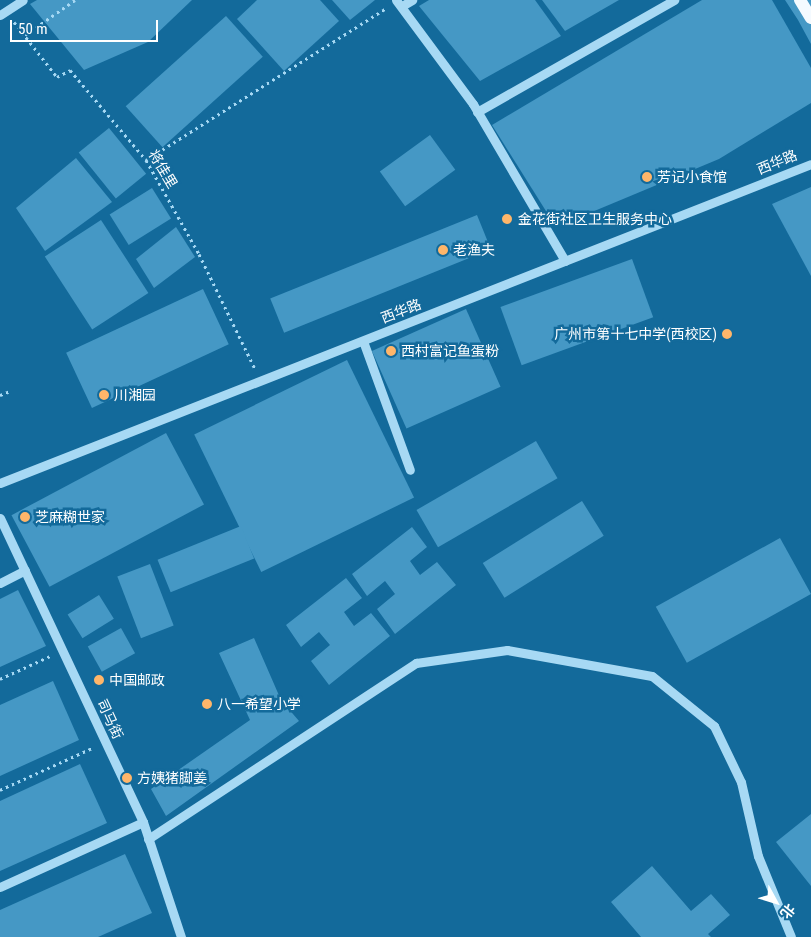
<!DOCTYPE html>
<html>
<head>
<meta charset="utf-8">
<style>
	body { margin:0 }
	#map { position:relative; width:811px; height:937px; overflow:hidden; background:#136a9b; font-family:"Roboto Condensed","Noto Sans SC",sans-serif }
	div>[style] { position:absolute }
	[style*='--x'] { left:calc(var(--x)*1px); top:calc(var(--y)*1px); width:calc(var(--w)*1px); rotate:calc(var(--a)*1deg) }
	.building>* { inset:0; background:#4598c5; transform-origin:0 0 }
	.path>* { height:3px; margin-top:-1.5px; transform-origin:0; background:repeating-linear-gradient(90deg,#a7d9f4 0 2.5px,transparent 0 6.5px) }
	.minor>* { height:9px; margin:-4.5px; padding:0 4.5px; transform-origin:4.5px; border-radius:4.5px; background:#a7d9f4 }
	.major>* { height:12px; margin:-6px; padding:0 6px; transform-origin:6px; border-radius:6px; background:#f4faff }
	.dots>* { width:14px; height:14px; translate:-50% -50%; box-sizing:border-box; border:2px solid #136a9b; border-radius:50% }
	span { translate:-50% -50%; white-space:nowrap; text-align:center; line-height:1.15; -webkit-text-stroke:5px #136a9b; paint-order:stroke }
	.street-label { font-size:14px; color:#fff }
	.poi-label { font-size:14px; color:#fff }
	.left { translate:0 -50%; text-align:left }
	.right { translate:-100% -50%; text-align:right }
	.north { position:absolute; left:751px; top:877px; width:50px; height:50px; -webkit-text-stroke:4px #136a9b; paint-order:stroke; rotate:129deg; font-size:14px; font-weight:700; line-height:20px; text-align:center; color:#fff }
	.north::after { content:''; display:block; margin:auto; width:18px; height:22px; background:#fff; clip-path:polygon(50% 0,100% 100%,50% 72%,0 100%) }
	.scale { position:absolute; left:10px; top:20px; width:148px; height:22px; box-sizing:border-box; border:2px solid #fff; border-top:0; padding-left:6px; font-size:15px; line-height:18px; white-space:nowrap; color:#fff; -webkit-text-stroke:4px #136a9b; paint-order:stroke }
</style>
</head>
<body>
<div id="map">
	<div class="building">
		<div style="clip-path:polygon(37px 0,192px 0,148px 42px,84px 70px,30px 4px)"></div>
		<div style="clip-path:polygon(257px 0,320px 0,339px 21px,284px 71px,237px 19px)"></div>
		<div style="clip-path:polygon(332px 0,375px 0,350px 20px)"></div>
		<div style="clip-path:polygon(429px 0,535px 0,561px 36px,480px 81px,419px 6px)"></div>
		<div style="clip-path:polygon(542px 0,619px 0,565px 31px)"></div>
		<div style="clip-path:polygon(702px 0,772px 0,811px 68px,811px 103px,719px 159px,556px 227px,492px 125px)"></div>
		<div style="clip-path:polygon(785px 0,811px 0,811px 44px,798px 20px)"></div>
		<div style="left:226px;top:16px;width:55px;height:135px;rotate:48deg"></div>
		<div style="left:109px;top:128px;width:59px;height:39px;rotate:51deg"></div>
		<div style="left:430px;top:135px;width:43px;height:62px;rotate:54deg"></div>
		<div style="clip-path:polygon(76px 158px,112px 202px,45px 251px,16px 208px)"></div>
		<div style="clip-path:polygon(811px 187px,811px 276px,772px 204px)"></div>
		<div style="left:152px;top:188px;width:36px;height:50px;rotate:58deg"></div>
		<div style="left:477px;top:215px;width:37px;height:223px;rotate:68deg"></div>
		<div style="left:101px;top:220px;width:87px;height:67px;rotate:57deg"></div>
		<div style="clip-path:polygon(176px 227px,195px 257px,154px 288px,136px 259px)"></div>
		<div style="left:632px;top:259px;width:62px;height:140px;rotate:70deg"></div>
		<div style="left:203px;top:289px;width:61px;height:151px;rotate:65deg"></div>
		<div style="left:466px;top:309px;width:85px;height:103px;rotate:66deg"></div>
		<div style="left:347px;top:360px;width:153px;height:170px;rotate:64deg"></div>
		<div style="left:166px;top:433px;width:81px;height:175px;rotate:62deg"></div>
		<div style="left:536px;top:441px;width:43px;height:138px;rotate:60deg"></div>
		<div style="left:582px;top:501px;width:41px;height:117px;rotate:58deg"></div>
		<div style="left:241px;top:526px;width:35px;height:90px;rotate:68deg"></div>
		<div style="clip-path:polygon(412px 527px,427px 547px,410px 561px,420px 575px,437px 562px,456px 585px,395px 634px,377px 609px,395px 594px,385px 581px,367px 596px,352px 574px)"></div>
		<div style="left:780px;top:538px;width:64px;height:142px;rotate:61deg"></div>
		<div style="left:150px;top:564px;width:66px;height:35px;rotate:69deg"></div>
		<div style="clip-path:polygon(346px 578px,362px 598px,344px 612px,354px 626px,371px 613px,390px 636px,329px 685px,311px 661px,330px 645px,319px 632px,301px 647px,286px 625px)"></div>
		<div style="clip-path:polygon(18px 590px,46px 646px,0 667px,0 599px)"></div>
		<div style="left:99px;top:595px;width:28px;height:37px;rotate:58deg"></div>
		<div style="left:121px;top:628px;width:29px;height:38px;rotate:61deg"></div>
		<div style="clip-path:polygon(254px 638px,281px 700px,299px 721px,166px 816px,151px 789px,250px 720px,219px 653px)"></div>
		<div style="clip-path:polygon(53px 681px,79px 740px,0 776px,0 705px)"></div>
		<div style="clip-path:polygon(80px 764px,107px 823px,0 871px,0 801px)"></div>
		<div style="clip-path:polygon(811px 814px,811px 886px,776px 842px)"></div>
		<div style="clip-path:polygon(125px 854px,152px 913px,98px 937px,0 937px,0 910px)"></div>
		<div style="clip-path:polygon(652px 866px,691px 911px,711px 894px,730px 915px,708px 934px,711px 937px,641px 937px,611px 902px)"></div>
	</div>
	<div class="path">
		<div style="--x:14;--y:22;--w:70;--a:52"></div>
		<div style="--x:57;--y:77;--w:15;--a:-28"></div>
		<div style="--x:70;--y:70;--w:118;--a:49.8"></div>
		<div style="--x:146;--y:160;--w:108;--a:60.6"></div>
		<div style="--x:199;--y:254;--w:128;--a:64"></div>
		<div style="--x:25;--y:35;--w:61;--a:-35"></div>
		<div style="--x:146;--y:160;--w:284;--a:-32.3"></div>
		<div style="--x:0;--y:395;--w:9;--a:-21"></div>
		<div style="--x:0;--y:679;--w:55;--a:-24.7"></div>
		<div style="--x:0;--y:790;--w:101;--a:-24.5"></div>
	</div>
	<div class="minor">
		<div style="--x:396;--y:0;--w:129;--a:53.5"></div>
		<div style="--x:473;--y:104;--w:182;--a:59.6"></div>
		<div style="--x:402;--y:6;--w:12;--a:-31"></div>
		<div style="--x:0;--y:15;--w:27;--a:-33"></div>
		<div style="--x:477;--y:112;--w:227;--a:-29.6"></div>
		<div style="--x:363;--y:341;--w:137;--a:70"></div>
		<div style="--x:0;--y:483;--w:871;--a:-21.47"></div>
		<div style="--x:0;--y:518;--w:336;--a:64.8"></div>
		<div style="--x:143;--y:822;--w:121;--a:71.7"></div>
		<div style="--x:0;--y:583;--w:28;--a:-27"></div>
		<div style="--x:148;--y:839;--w:321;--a:-33.3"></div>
		<div style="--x:416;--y:663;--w:92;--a:-8.1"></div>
		<div style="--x:507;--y:650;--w:147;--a:10.2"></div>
		<div style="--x:652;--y:676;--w:80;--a:38.9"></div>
		<div style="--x:714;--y:726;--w:62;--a:64.3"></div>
		<div style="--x:741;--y:782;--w:76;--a:77.1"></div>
		<div style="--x:758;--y:856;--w:87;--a:67.8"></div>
		<div style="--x:0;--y:887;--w:157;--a:-24.4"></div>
	</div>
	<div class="major">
		<div style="--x:800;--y:0;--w:21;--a:59"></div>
	</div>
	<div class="dots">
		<div style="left:647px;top:177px;background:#ffb66a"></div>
		<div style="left:507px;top:219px;background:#ffb66a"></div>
		<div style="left:443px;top:250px;background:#ffb66a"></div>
		<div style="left:727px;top:334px;background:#ffb66a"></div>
		<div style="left:391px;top:351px;background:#ffb66a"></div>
		<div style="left:104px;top:395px;background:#ffb66a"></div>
		<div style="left:25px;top:517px;background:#ffb66a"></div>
		<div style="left:99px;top:680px;background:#ffb66a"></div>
		<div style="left:207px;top:704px;background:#ffb66a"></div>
		<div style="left:127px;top:778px;background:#ffb66a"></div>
	</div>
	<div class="street-label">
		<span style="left:777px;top:162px;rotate:-22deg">西华路</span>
		<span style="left:163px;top:169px;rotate:59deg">将佳里</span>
		<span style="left:401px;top:311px;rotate:-21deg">西华路</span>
		<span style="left:110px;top:719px;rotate:65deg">司马街</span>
	</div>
	<div class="poi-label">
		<span class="left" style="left:657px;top:177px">芳记小食馆</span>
		<span class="left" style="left:518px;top:219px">金花街社区卫生服务中心</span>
		<span class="left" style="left:453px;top:250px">老渔夫</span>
		<span class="right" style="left:717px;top:334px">广州市第十七中学(西校区)</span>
		<span class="left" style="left:401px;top:351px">西村富记鱼蛋粉</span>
		<span class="left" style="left:114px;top:395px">川湘园</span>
		<span class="left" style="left:35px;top:517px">芝麻糊世家</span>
		<span class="left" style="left:109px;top:680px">中国邮政</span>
		<span class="left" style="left:217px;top:704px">八一希望小学</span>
		<span class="left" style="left:137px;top:778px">方姨猪脚姜</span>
	</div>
	<div class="north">北</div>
	<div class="scale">50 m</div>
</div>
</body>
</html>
